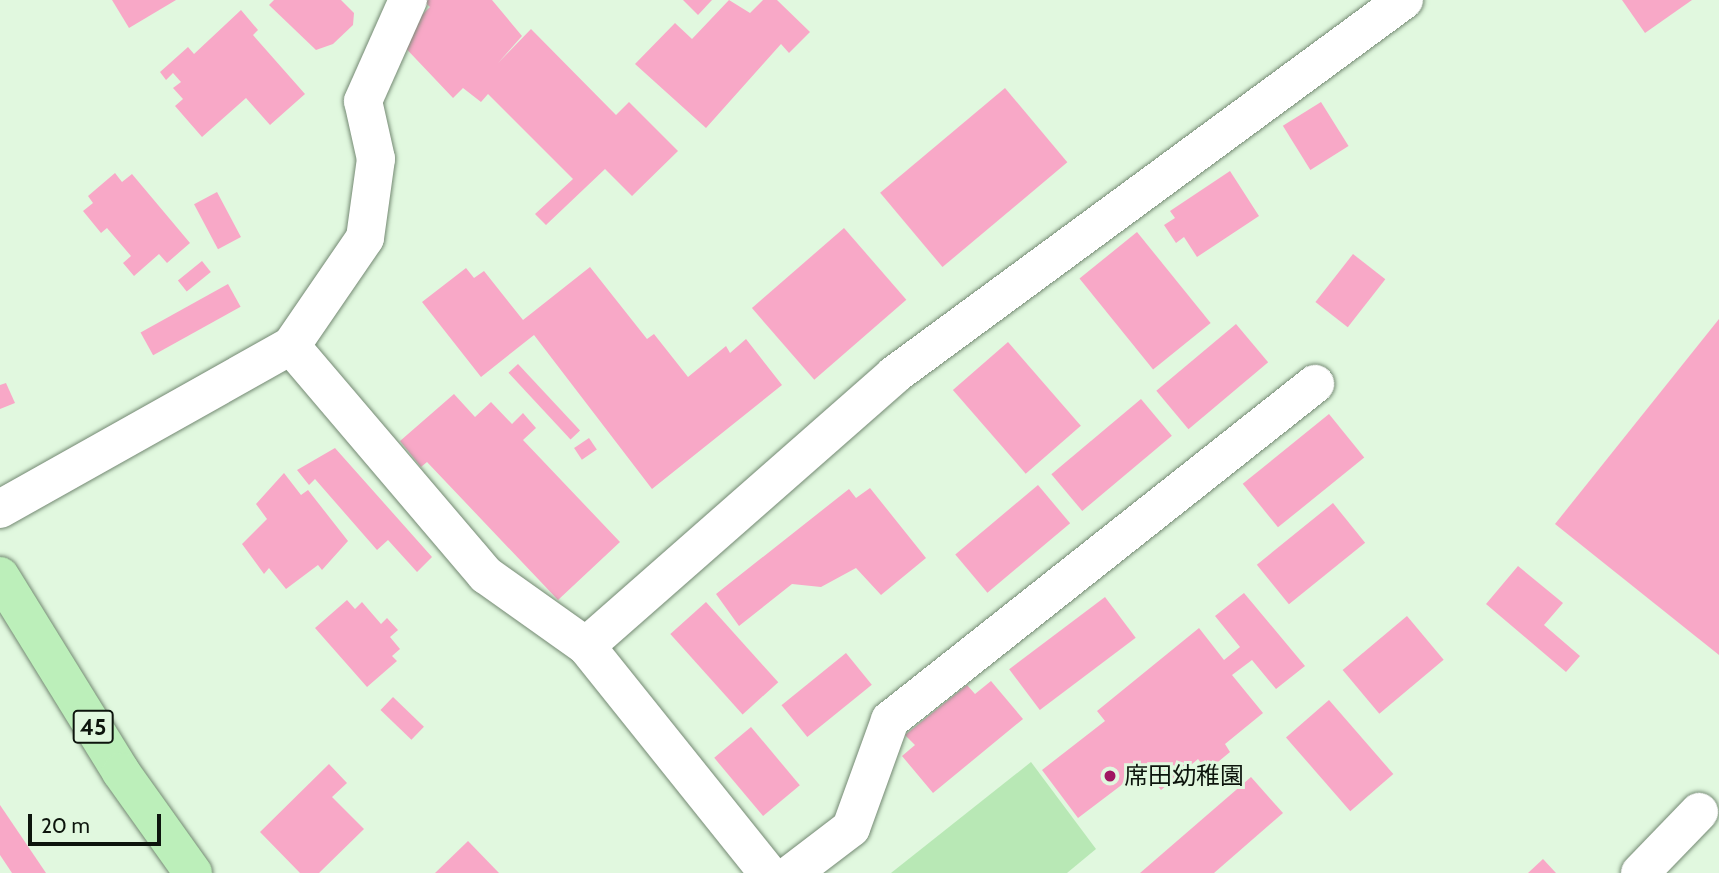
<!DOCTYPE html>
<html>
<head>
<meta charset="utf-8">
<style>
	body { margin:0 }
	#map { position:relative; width:1719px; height:873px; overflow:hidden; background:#e1f8df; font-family:Cabin,"Noto Sans JP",sans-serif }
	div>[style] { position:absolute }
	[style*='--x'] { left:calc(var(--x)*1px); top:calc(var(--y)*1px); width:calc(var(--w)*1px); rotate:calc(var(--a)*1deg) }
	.green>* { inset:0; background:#b8e8b5 }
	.building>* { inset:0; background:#f8a8c7; transform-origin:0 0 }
	.roads { filter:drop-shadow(0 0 2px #748973) drop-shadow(0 0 2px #748973) }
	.minor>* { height:38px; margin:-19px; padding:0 19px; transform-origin:19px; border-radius:19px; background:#fff }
	.major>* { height:38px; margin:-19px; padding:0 19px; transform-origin:19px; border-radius:19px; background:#bcefba }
	.dots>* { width:19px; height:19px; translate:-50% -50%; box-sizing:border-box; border:4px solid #e1f8df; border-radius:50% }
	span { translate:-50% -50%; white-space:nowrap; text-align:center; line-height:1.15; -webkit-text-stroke:6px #e1f8df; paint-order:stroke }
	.shield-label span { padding:2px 5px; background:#e1f8df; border:2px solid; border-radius:5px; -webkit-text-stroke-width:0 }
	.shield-label { font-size:23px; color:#0d150d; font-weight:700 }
	.poi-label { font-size:24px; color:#0d150d }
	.left { translate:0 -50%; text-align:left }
	.scale { position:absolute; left:28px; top:814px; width:133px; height:32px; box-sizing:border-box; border:4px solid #0d150d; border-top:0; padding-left:9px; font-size:21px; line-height:24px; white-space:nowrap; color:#0d150d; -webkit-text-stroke:5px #e1f8df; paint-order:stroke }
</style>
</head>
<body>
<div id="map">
	<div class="green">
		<div style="clip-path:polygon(1031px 762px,1096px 849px,1067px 873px,891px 873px)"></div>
	</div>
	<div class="building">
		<div style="clip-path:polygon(112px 0,176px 0,129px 28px)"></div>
		<div style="clip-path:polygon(274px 0,341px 0,354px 13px,353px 25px,333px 44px,316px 50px,269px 5px)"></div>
		<div style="clip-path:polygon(423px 0,492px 0,522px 36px,498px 63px,531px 29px,616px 115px,629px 102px,678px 151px,632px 196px,605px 169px,546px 225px,535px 214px,573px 179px,488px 94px,481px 102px,463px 88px,453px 98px,397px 39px,430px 7px)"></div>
		<div style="clip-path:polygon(683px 0,712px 0,698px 15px)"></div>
		<div style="clip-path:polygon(729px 0,750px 13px,763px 0,777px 0,810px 32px,789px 53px,781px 44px,706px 128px,635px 64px,675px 23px,692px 39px)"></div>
		<div style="clip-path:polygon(1622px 0,1692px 0,1645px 33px)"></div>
		<div style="clip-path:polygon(241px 10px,258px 30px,253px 35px,305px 94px,270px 125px,246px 98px,202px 137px,175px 106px,183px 99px,173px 88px,181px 82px,173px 73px,166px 80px,160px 72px,188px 47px,194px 54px)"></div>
		<div style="left:1005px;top:88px;width:97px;height:163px;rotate:50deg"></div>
		<div style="left:1321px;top:102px;width:52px;height:45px;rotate:58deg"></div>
		<div style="clip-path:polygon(1230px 171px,1259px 216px,1197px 257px,1184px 237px,1176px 243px,1164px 225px,1175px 218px,1170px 211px)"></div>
		<div style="clip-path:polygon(115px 173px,122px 182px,132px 174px,190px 243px,167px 263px,159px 254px,134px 276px,123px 263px,131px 256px,107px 228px,101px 233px,83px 211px,93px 203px,88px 196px)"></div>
		<div style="left:217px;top:192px;width:51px;height:26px;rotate:62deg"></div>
		<div style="left:844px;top:228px;width:95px;height:122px;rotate:49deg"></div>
		<div style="left:1137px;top:232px;width:117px;height:74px;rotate:51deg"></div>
		<div style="left:1353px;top:254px;width:41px;height:61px;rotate:38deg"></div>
		<div style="left:202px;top:261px;width:14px;height:31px;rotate:51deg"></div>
		<div style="clip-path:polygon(590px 267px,647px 339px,654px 334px,688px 377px,726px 346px,730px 353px,746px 339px,782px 385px,652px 489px,534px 335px,481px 377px,422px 302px,466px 268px,474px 278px,484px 271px,523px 320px)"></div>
		<div style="left:228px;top:284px;width:26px;height:100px;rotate:61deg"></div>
		<div style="clip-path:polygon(1719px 319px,1719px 655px,1555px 524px)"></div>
		<div style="left:1236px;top:324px;width:50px;height:104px;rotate:50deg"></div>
		<div style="left:1008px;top:342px;width:111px;height:73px;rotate:49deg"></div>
		<div style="left:518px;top:364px;width:91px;height:13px;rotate:47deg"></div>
		<div style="clip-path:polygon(6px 383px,15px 403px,0 409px,0 385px)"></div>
		<div style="clip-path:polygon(454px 394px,475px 417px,491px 402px,512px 424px,523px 413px,536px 428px,523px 440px,620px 542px,558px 600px,427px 462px,421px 467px,400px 441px)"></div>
		<div style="left:1141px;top:399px;width:48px;height:117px;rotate:50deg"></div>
		<div style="left:1329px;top:414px;width:56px;height:111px;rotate:51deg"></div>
		<div style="left:589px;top:438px;width:14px;height:18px;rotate:56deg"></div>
		<div style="clip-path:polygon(335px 448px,432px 557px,417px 572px,388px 540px,377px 550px,315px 479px,309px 485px,297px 470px)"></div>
		<div style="clip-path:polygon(284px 473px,301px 495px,308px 490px,348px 541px,322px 570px,318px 565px,286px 589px,269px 568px,264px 574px,242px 544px,267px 519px,256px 504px)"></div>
		<div style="left:1038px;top:485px;width:50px;height:108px;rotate:50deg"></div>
		<div style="clip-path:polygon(870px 488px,926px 558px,881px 595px,856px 568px,821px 587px,792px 584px,739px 626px,716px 594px,849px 489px,856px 498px)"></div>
		<div style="left:1333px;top:503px;width:51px;height:98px;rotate:51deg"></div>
		<div style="clip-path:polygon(1518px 566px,1563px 603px,1544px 625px,1580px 656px,1566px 672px,1486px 604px)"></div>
		<div style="clip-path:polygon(1244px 593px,1305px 666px,1276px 689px,1252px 660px,1232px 675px,1263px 713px,1225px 744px,1230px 752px,1207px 771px,1198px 759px,1161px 790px,1144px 768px,1078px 818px,1042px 770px,1105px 721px,1097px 711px,1199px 628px,1224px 660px,1240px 647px,1215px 616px)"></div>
		<div style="left:1105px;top:597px;width:51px;height:120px;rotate:53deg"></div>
		<div style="clip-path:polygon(347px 600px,355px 609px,362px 602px,381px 624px,387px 618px,398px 630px,390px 637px,400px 649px,392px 656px,397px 661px,367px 687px,315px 628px)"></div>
		<div style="left:706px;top:602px;width:108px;height:48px;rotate:48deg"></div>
		<div style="left:1407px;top:616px;width:57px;height:84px;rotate:50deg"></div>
		<div style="left:846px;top:653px;width:41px;height:83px;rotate:51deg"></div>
		<div style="clip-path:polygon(991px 681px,1023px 719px,933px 793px,902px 756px,915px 745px,905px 735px,967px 685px,975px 694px)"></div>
		<div style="left:393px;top:697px;width:43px;height:18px;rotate:44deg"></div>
		<div style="left:1329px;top:700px;width:98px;height:57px;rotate:49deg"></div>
		<div style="left:751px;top:727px;width:76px;height:48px;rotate:50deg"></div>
		<div style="clip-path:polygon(329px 764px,347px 783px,332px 797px,364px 829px,319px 873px,300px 873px,260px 832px)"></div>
		<div style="clip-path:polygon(1251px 777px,1283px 813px,1214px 873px,1140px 873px)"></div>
		<div style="clip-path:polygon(0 805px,46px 873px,12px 873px,0 855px)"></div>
		<div style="clip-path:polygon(468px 841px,499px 873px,435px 873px)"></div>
		<div style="clip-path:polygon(1543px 859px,1556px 873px,1528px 873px)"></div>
	</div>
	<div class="roads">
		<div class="minor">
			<div style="--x:291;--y:346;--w:131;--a:-55.6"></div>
			<div style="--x:365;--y:238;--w:80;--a:-82.1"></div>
			<div style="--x:376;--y:159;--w:59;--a:-102.6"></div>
			<div style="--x:363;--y:101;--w:111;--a:-66"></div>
			<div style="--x:0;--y:509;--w:334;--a:-29.3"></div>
			<div style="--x:291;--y:346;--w:301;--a:49.6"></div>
			<div style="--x:486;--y:575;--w:123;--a:35.4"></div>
			<div style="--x:586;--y:646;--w:291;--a:51.3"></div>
			<div style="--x:586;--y:646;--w:410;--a:-41.3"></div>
			<div style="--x:894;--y:375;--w:633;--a:-36.33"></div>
			<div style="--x:792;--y:873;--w:74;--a:-37.3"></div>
			<div style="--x:851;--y:828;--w:115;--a:-70.1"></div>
			<div style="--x:890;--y:720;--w:542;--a:-38.33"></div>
			<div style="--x:1640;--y:873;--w:85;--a:-46"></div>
		</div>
		<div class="major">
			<div style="--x:0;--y:576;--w:230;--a:58.3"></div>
			<div style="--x:121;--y:772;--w:124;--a:54.5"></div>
		</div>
	</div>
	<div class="dots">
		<div style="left:1110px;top:776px;background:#a01661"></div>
	</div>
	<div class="shield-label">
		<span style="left:93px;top:727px">45</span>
	</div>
	<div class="poi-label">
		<span class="left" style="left:1124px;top:776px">席田幼稚園</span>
	</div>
	<div class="scale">20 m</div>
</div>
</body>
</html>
